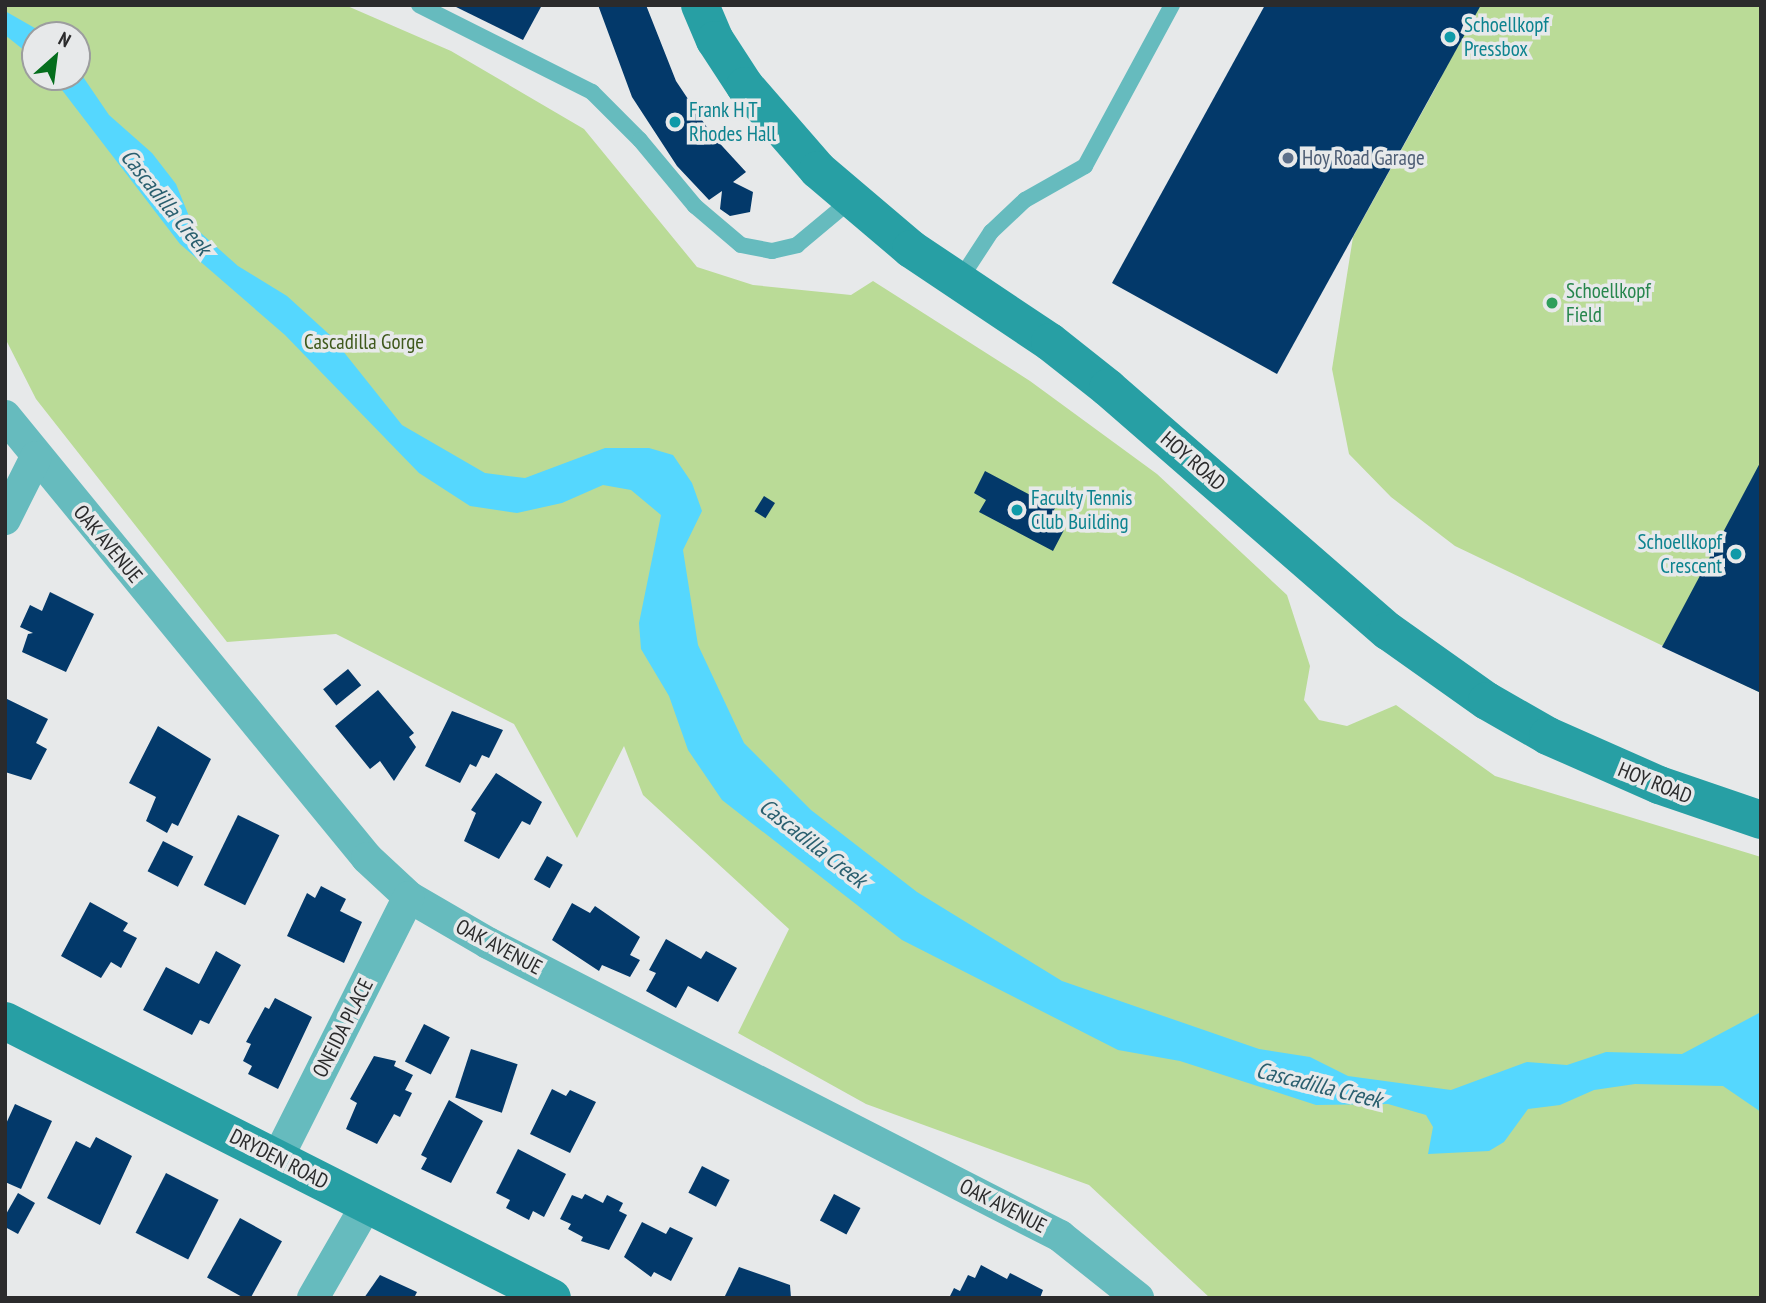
<!DOCTYPE html>
<html>
<head>
<meta charset="utf-8">
<style>
	body { margin:0 }
	#map { position:relative; width:1766px; height:1303px; overflow:hidden; background:#e7e9ea; font-family:"PT Sans Narrow",sans-serif }
	div>[style] { position:absolute }
	[style*='--x'] { left:calc(var(--x)*1px); top:calc(var(--y)*1px); width:calc(var(--w)*1px); rotate:calc(var(--a)*1deg) }
	.green>* { inset:0; background:#badb97 }
	.water>* { inset:0; background:#55d7fe }
	.building>* { inset:0; background:#03396a; transform-origin:0 0 }
	.lane>* { height:16px; margin:-8px; padding:0 8px; transform-origin:8px; border-radius:8px; background:#66bbbe }
	.street>* { height:32px; margin:-16px; padding:0 16px; transform-origin:16px; border-radius:16px; background:#66bbbe }
	.secondary>* { height:38px; margin:-19px; padding:0 19px; transform-origin:19px; border-radius:19px; background:#279fa4 }
	.dots>* { width:19px; height:19px; translate:-50% -50%; box-sizing:border-box; border:4px solid #e7e9ea; border-radius:50% }
	span { translate:-50% -50%; white-space:nowrap; text-align:center; line-height:1.15; -webkit-text-stroke:7px #e7e9ea; paint-order:stroke }
	.culture-label { font-size:21px; color:#0d838f }
	.left { translate:0 -50%; text-align:left }
	.right { translate:-100% -50%; text-align:right }
	.service-label { font-size:21px; color:#4e5e75 }
	.leisure-label { font-size:21px; color:#27864d }
	.park-label { font-size:21px; color:#3f591c }
	.street-label { font-size:21px; color:#2b2b2c }
	.water-label { font-size:23px; color:#2a5f6f; font-style:italic }
	.frame { position:absolute; inset:0; border:7px solid #2b2b2c; pointer-events:none }
	.north { position:absolute; left:21px; top:21px; width:70px; height:70px; box-sizing:border-box; background:#e7e9ea; border:2px solid #9c9d9e; border-radius:50%; rotate:28deg; font-size:19px; font-weight:700; line-height:28px; text-align:center; color:#2b2b2c }
	.north::after { content:''; display:block; margin:auto; width:24px; height:32px; background:#056e1d; clip-path:polygon(50% 0,100% 100%,50% 72%,0 100%) }
</style>
</head>
<body>
<div id="map">
	<div class="green">
		<div style="clip-path:polygon(evenodd,5px 5px,345px 5px,451px 51px,584px 129px,697px 267px,753px 285px,851px 295px,873px 281px,1030px 381px,1157px 474px,1287px 595px,1310px 666px,1304px 700px,1319px 720px,1347px 726px,1396px 705px,1495px 776px,1761px 857px,1761px 1298px,1210px 1298px,1089px 1185px,866px 1104px,738px 1033px,789px 929px,643px 795px,624px 746px,577px 838px,514px 724px,336px 634px,227px 642px,36px 399px,5px 338px,5px 5px,35px 35px,77px 35px,77px 77px,35px 77px,35px 35px)"></div>
		<div style="clip-path:polygon(1453px 5px,1761px 5px,1761px 693px,1455px 546px,1391px 497px,1349px 454px,1332px 369px,1353px 237px,1440px 80px)"></div>
	</div>
	<div class="water">
		<div style="clip-path:polygon(5px 11px,47px 35px,35px 35px,35px 59px,5px 35px)"></div>
		<div style="clip-path:polygon(77px 68px,109px 115px,152px 153px,176px 184px,193px 226px,238px 266px,287px 296px,331px 336px,402px 425px,485px 473px,525px 478px,605px 448px,649px 448px,673px 455px,692px 483px,702px 511px,683px 550px,698px 645px,744px 743px,811px 810px,917px 892px,1062px 981px,1259px 1049px,1310px 1057px,1348px 1076px,1451px 1090px,1527px 1062px,1567px 1065px,1606px 1052px,1682px 1054px,1761px 1012px,1761px 1112px,1723px 1086px,1635px 1084px,1594px 1090px,1560px 1105px,1528px 1109px,1504px 1142px,1489px 1151px,1428px 1154px,1433px 1127px,1426px 1115px,1388px 1104px,1316px 1105px,1180px 1061px,1118px 1050px,902px 940px,722px 800px,688px 750px,669px 696px,641px 649px,639px 623px,661px 515px,631px 490px,603px 485px,562px 503px,517px 513px,470px 506px,419px 473px,285px 335px,180px 244px,52px 77px,77px 77px)"></div>
	</div>
	<div class="building">
		<div style="clip-path:polygon(452px 5px,542px 5px,523px 40px)"></div>
		<div style="clip-path:polygon(598px 5px,646px 5px,676px 81px,712px 135px,746px 172px,733px 182px,753px 192px,750px 212px,730px 216px,720px 209px,722px 191px,709px 200px,677px 166px,632px 97px)"></div>
		<div style="clip-path:polygon(1265px 5px,1481px 5px,1277px 374px,1112px 283px)"></div>
		<div style="clip-path:polygon(1761px 461px,1761px 693px,1662px 647px)"></div>
		<div style="clip-path:polygon(985px 471px,1055px 508px,1048px 522px,1064px 530px,1053px 551px,979px 512px,986px 500px,974px 493px)"></div>
		<div style="left:764px;top:496px;width:13px;height:18px;rotate:32deg"></div>
		<div style="clip-path:polygon(50px 592px,94px 614px,66px 672px,22px 652px,28px 634px,33px 633px,20px 627px,30px 605px,42px 611px)"></div>
		<div style="left:348px;top:669px;width:21px;height:32px;rotate:51deg"></div>
		<div style="clip-path:polygon(378px 690px,414px 733px,409px 737px,416px 747px,394px 781px,380px 761px,370px 769px,335px 726px)"></div>
		<div style="clip-path:polygon(5px 698px,48px 719px,36px 743px,47px 749px,31px 780px,5px 772px)"></div>
		<div style="clip-path:polygon(452px 711px,503px 730px,489px 758px,482px 755px,476px 767px,470px 764px,460px 783px,425px 766px)"></div>
		<div style="clip-path:polygon(158px 726px,211px 759px,178px 826px,172px 823px,167px 833px,146px 821px,156px 797px,129px 783px)"></div>
		<div style="clip-path:polygon(496px 773px,542px 802px,530px 825px,522px 821px,499px 859px,464px 841px,476px 813px,471px 810px)"></div>
		<div style="left:238px;top:815px;width:46px;height:78px;rotate:26deg"></div>
		<div style="left:163px;top:841px;width:34px;height:34px;rotate:27deg"></div>
		<div style="left:547px;top:856px;width:18px;height:27px;rotate:29deg"></div>
		<div style="clip-path:polygon(321px 886px,346px 899px,340px 911px,362px 922px,344px 963px,287px 936px,307px 893px,315px 898px)"></div>
		<div style="clip-path:polygon(90px 902px,128px 923px,123px 931px,137px 938px,121px 968px,111px 962px,101px 978px,61px 956px)"></div>
		<div style="clip-path:polygon(572px 903px,590px 913px,595px 906px,640px 937px,630px 955px,640px 960px,630px 977px,602px 965px,599px 971px,552px 940px)"></div>
		<div style="clip-path:polygon(666px 939px,701px 959px,706px 951px,737px 968px,718px 1002px,688px 986px,676px 1008px,646px 991px,656px 973px,649px 970px)"></div>
		<div style="clip-path:polygon(216px 951px,241px 965px,209px 1024px,200px 1020px,192px 1035px,143px 1010px,166px 967px,199px 984px)"></div>
		<div style="clip-path:polygon(275px 998px,312px 1017px,278px 1089px,248px 1074px,252px 1066px,243px 1061px,251px 1044px,246px 1042px,265px 1007px,269px 1009px)"></div>
		<div style="left:424px;top:1024px;width:29px;height:42px;rotate:27deg"></div>
		<div style="left:471px;top:1049px;width:49px;height:51px;rotate:18deg"></div>
		<div style="clip-path:polygon(374px 1056px,396px 1061px,394px 1066px,413px 1075px,405px 1090px,412px 1093px,400px 1117px,394px 1114px,377px 1144px,346px 1129px,357px 1103px,350px 1099px)"></div>
		<div style="clip-path:polygon(552px 1089px,566px 1096px,570px 1090px,596px 1102px,570px 1153px,530px 1134px)"></div>
		<div style="clip-path:polygon(449px 1100px,483px 1121px,451px 1183px,421px 1169px,427px 1158px,421px 1155px)"></div>
		<div style="clip-path:polygon(15px 1104px,52px 1121px,21px 1189px,5px 1182px,5px 1126px)"></div>
		<div style="clip-path:polygon(96px 1137px,132px 1156px,100px 1225px,47px 1198px,76px 1141px,90px 1148px)"></div>
		<div style="clip-path:polygon(518px 1149px,566px 1174px,544px 1217px,533px 1211px,529px 1220px,506px 1208px,510px 1200px,496px 1193px)"></div>
		<div style="left:702px;top:1166px;width:31px;height:30px;rotate:27deg"></div>
		<div style="left:166px;top:1173px;width:59px;height:67px;rotate:27deg"></div>
		<div style="clip-path:polygon(18px 1193px,35px 1203px,18px 1234px,5px 1227px,5px 1216px)"></div>
		<div style="clip-path:polygon(585px 1194px,603px 1203px,607px 1195px,623px 1203px,619px 1211px,627px 1215px,609px 1250px,581px 1241px,583px 1237px,568px 1229px,571px 1224px,560px 1219px,572px 1195px,582px 1199px)"></div>
		<div style="left:834px;top:1194px;width:30px;height:30px;rotate:28deg"></div>
		<div style="left:240px;top:1218px;width:48px;height:68px;rotate:29deg"></div>
		<div style="clip-path:polygon(642px 1222px,666px 1234px,670px 1227px,693px 1238px,671px 1281px,654px 1272px,651px 1277px,624px 1257px)"></div>
		<div style="clip-path:polygon(981px 1265px,1007px 1279px,1010px 1273px,1043px 1290px,1040px 1298px,949px 1298px,954px 1288px,960px 1291px,968px 1275px,975px 1278px)"></div>
		<div style="clip-path:polygon(739px 1267px,790px 1285px,791px 1298px,724px 1298px)"></div>
		<div style="clip-path:polygon(380px 1275px,417px 1292px,414px 1298px,364px 1298px)"></div>
	</div>
	<div class="lane">
		<div style="--x:419;--y:5;--w:194;--a:26.7"></div>
		<div style="--x:592;--y:92;--w:68;--a:45"></div>
		<div style="--x:640;--y:140;--w:86;--a:50.2"></div>
		<div style="--x:695;--y:206;--w:60;--a:40.3"></div>
		<div style="--x:741;--y:245;--w:32;--a:11"></div>
		<div style="--x:772;--y:251;--w:26;--a:-13"></div>
		<div style="--x:797;--y:245;--w:70;--a:-39.8"></div>
		<div style="--x:959;--y:281;--w:59;--a:-56.9"></div>
		<div style="--x:991;--y:232;--w:47;--a:-43.3"></div>
		<div style="--x:1025;--y:200;--w:69;--a:-29.5"></div>
		<div style="--x:1085;--y:166;--w:183;--a:-61.6"></div>
	</div>
	<div class="street">
		<div style="--x:5;--y:416;--w:571;--a:50.68"></div>
		<div style="--x:367;--y:858;--w:57;--a:42.9"></div>
		<div style="--x:409;--y:897;--w:91;--a:30.2"></div>
		<div style="--x:488;--y:943;--w:643;--a:27.12"></div>
		<div style="--x:1060;--y:1236;--w:100;--a:38.5"></div>
		<div style="--x:5;--y:519;--w:69;--a:-63.4"></div>
		<div style="--x:277;--y:1159;--w:293;--a:-63.3"></div>
		<div style="--x:313;--y:1298;--w:108;--a:-60.1"></div>
	</div>
	<div class="secondary">
		<div style="--x:700;--y:5;--w:38;--a:67"></div>
		<div style="--x:715;--y:40;--w:55;--a:56.9"></div>
		<div style="--x:745;--y:86;--w:111;--a:49"></div>
		<div style="--x:818;--y:170;--w:122;--a:40.3"></div>
		<div style="--x:911;--y:249;--w:167;--a:33.8"></div>
		<div style="--x:1050;--y:342;--w:74;--a:38.4"></div>
		<div style="--x:1108;--y:388;--w:371;--a:41"></div>
		<div style="--x:1388;--y:631;--w:121;--a:35.3"></div>
		<div style="--x:1487;--y:701;--w:70;--a:29.8"></div>
		<div style="--x:1548;--y:736;--w:121;--a:23.8"></div>
		<div style="--x:1659;--y:785;--w:108;--a:18.9"></div>
		<div style="--x:5;--y:1021;--w:613;--a:26.86"></div>
	</div>
	<div class="dots">
		<div style="left:1450px;top:37px;background:#0f9aa8"></div>
		<div style="left:675px;top:122px;background:#0f9aa8"></div>
		<div style="left:1288px;top:158px;background:#5c6f8a"></div>
		<div style="left:1552px;top:303px;background:#2e9e5b"></div>
		<div style="left:1017px;top:510px;background:#0f9aa8"></div>
		<div style="left:1736px;top:554px;background:#0f9aa8"></div>
	</div>
	<div class="culture-label">
		<span class="left" style="left:1464px;top:37px">Schoellkopf<br>Pressbox</span>
		<span class="left" style="left:689px;top:122px">Frank H T<br>Rhodes Hall</span>
		<span class="left" style="left:1031px;top:510px">Faculty Tennis<br>Club Building</span>
		<span class="right" style="left:1722px;top:554px">Schoellkopf<br>Crescent</span>
	</div>
	<div class="service-label">
		<span class="left" style="left:1302px;top:158px">Hoy Road Garage</span>
	</div>
	<div class="leisure-label">
		<span class="left" style="left:1566px;top:303px">Schoellkopf<br>Field</span>
	</div>
	<div class="park-label">
		<span style="left:364px;top:342px">Cascadilla Gorge</span>
	</div>
	<div class="street-label">
		<span style="left:1193px;top:461px;rotate:41deg">HOY ROAD</span>
		<span style="left:108px;top:544px;rotate:50deg">OAK AVENUE</span>
		<span style="left:1655px;top:783px;rotate:22deg">HOY ROAD</span>
		<span style="left:499px;top:947px;rotate:28deg">OAK AVENUE</span>
		<span style="left:343px;top:1028px;rotate:-63deg">ONEIDA PLACE</span>
		<span style="left:279px;top:1159px;rotate:27deg">DRYDEN ROAD</span>
		<span style="left:1003px;top:1206px;rotate:27deg">OAK AVENUE</span>
	</div>
	<div class="water-label">
		<span style="left:166px;top:202px;rotate:51deg">Cascadilla Creek</span>
		<span style="left:813px;top:843px;rotate:38deg">Cascadilla Creek</span>
		<span style="left:1319px;top:1085px;rotate:14deg">Cascadilla Creek</span>
	</div>
	<div class="frame"></div>
	<div class="north">N</div>
</div>
</body>
</html>
